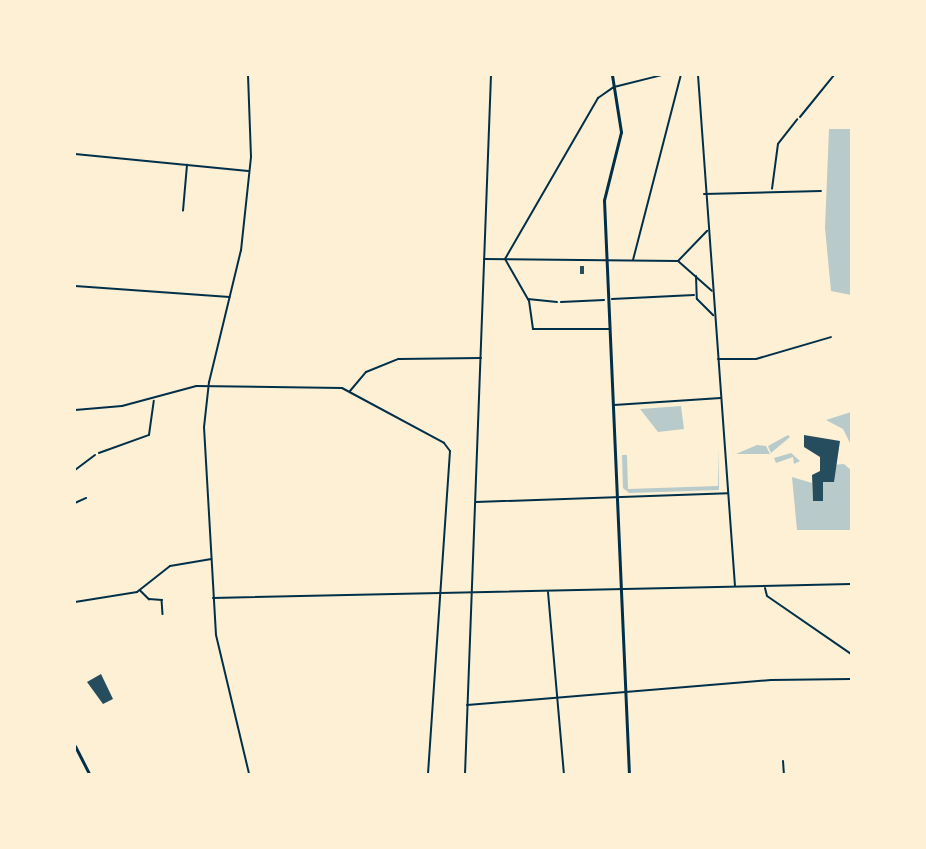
<!DOCTYPE html>
<html>
<head>
<meta charset="utf-8">
<style>
	body { margin:0 }
	#map { position:relative; width:926px; height:849px; overflow:hidden; background:#fdf0d5; font-family:"Playfair Display",serif }
	div>[style] { position:absolute }
	[style*='--x'] { left:calc(var(--x)*1px); top:calc(var(--y)*1px); width:calc(var(--w)*1px); rotate:calc(var(--a)*1deg) }
	.green>* { inset:0; background:#b9caca }
	.building>* { inset:0; background:#264d5e; transform-origin:0 0 }
	.path>* { height:1.5px; margin:-0.75px; padding:0 0.75px; transform-origin:0.75px; border-radius:0.75px; background:#003049 }
	.service>* { height:1.5px; margin:-0.75px; padding:0 0.75px; transform-origin:0.75px; border-radius:0.75px; background:#003049 }
	.minor>* { height:2px; margin:-1px; padding:0 1px; transform-origin:1px; border-radius:1px; background:#003049 }
	.tertiary>* { height:3px; margin:-1.5px; padding:0 1.5px; transform-origin:1.5px; border-radius:1.5px; background:#003049 }
	span { translate:-50% -50%; white-space:nowrap; text-align:center; line-height:1.15; -webkit-text-stroke:6px #fdf0d5; paint-order:stroke }
	.frame { position:absolute; inset:0; border:76px solid #fdf0d5; pointer-events:none }
</style>
</head>
<body>
<div id="map">
	<div class="green">
		<div style="clip-path:polygon(829px 129px,851px 129px,851px 295px,831px 291px,825px 228px)"></div>
		<div style="clip-path:polygon(681px 406px,684px 429px,658px 432px,640px 409px)"></div>
		<div style="clip-path:polygon(851px 412px,851px 445px,843px 429px,826px 420px)"></div>
		<div style="clip-path:polygon(788px 435px,790px 437px,771px 453px,768px 446px)"></div>
		<div style="clip-path:polygon(757px 445px,766px 446px,770px 454px,736px 454px)"></div>
		<div style="clip-path:polygon(719px 447px,719px 490px,629px 493px,623px 488px,622px 455px,627px 455px,628px 489px,718px 486px)"></div>
		<div style="clip-path:polygon(791px 453px,800px 461px,794px 464px,793px 457px,776px 463px,774px 458px)"></div>
		<div style="clip-path:polygon(844px 464px,851px 470px,851px 530px,797px 530px,792px 477px,812px 483px,813px 501px,823px 501px,823px 482px,834px 482px,833px 465px)"></div>
	</div>
	<div class="building">
		<div style="left:580px;top:266px;width:4px;height:8px"></div>
		<div style="clip-path:polygon(804px 435px,840px 441px,834px 482px,823px 482px,823px 501px,813px 501px,812px 475px,820px 471px,820px 457px,804px 447px)"></div>
		<div style="clip-path:polygon(101px 674px,113px 699px,103px 704px,87px 682px)"></div>
	</div>
	<div class="path">
		<div style="--x:772;--y:189;--w:45;--a:-82.4"></div>
		<div style="--x:778;--y:144;--w:31;--a:-52"></div>
		<div style="--x:612;--y:299;--w:82;--a:-2.8"></div>
		<div style="--x:561;--y:302;--w:43;--a:-2.7"></div>
		<div style="--x:99;--y:453;--w:53;--a:-19.8"></div>
		<div style="--x:149;--y:435;--w:34;--a:-82"></div>
	</div>
	<div class="service">
		<div style="--x:183;--y:211;--w:46;--a:-85"></div>
		<div style="--x:528;--y:299;--w:29;--a:6"></div>
		<div style="--x:75;--y:503;--w:12;--a:-24"></div>
		<div style="--x:140;--y:590;--w:13;--a:45"></div>
		<div style="--x:149;--y:599;--w:13;--a:4"></div>
		<div style="--x:162;--y:600;--w:14;--a:86"></div>
	</div>
	<div class="minor">
		<div style="--x:248;--y:75;--w:82;--a:87.9"></div>
		<div style="--x:251;--y:157;--w:94;--a:96.1"></div>
		<div style="--x:241;--y:250;--w:136;--a:103.6"></div>
		<div style="--x:209;--y:382;--w:45;--a:96.3"></div>
		<div style="--x:204;--y:427;--w:208;--a:86.7"></div>
		<div style="--x:216;--y:635;--w:143;--a:76.6"></div>
		<div style="--x:698;--y:75;--w:512;--a:85.86"></div>
		<div style="--x:800;--y:117;--w:54;--a:-51"></div>
		<div style="--x:75;--y:154;--w:174;--a:5.6"></div>
		<div style="--x:704;--y:194;--w:117;--a:-1.5"></div>
		<div style="--x:484;--y:259;--w:194;--a:0.6"></div>
		<div style="--x:633;--y:260;--w:191;--a:-75.5"></div>
		<div style="--x:678;--y:261;--w:45;--a:41.4"></div>
		<div style="--x:678;--y:261;--w:42;--a:-46"></div>
		<div style="--x:696;--y:276;--w:23;--a:88"></div>
		<div style="--x:697;--y:299;--w:23;--a:45"></div>
		<div style="--x:75;--y:286;--w:155;--a:4.1"></div>
		<div style="--x:609;--y:329;--w:76;--a:180"></div>
		<div style="--x:533;--y:329;--w:28;--a:-98"></div>
		<div style="--x:529;--y:301;--w:48;--a:-119.7"></div>
		<div style="--x:505;--y:259;--w:186;--a:-60"></div>
		<div style="--x:598;--y:98;--w:19;--a:-35"></div>
		<div style="--x:614;--y:87;--w:49;--a:-14"></div>
		<div style="--x:718;--y:359;--w:38;--a:0"></div>
		<div style="--x:756;--y:359;--w:78;--a:-16.3"></div>
		<div style="--x:350;--y:391;--w:25;--a:-50"></div>
		<div style="--x:366;--y:372;--w:35;--a:-22"></div>
		<div style="--x:399;--y:359;--w:82;--a:-0.7"></div>
		<div style="--x:614;--y:405;--w:107;--a:-3.7"></div>
		<div style="--x:75;--y:410;--w:47;--a:-4.9"></div>
		<div style="--x:122;--y:406;--w:77;--a:-15.1"></div>
		<div style="--x:196;--y:386;--w:146;--a:0.8"></div>
		<div style="--x:342;--y:388;--w:116;--a:28.3"></div>
		<div style="--x:444;--y:443;--w:10;--a:53"></div>
		<div style="--x:450;--y:451;--w:324;--a:93.9"></div>
		<div style="--x:75;--y:470;--w:25;--a:-37"></div>
		<div style="--x:476;--y:502;--w:252;--a:-2"></div>
		<div style="--x:765;--y:588;--w:8;--a:76"></div>
		<div style="--x:767;--y:596;--w:102;--a:34.6"></div>
		<div style="--x:548;--y:592;--w:183;--a:85"></div>
		<div style="--x:213;--y:598;--w:638;--a:-1.26"></div>
		<div style="--x:75;--y:602;--w:63;--a:-9.2"></div>
		<div style="--x:137;--y:592;--w:42;--a:-38.2"></div>
		<div style="--x:170;--y:566;--w:42;--a:-9.7"></div>
		<div style="--x:467;--y:705;--w:305;--a:-4.7"></div>
		<div style="--x:771;--y:680;--w:80;--a:-0.7"></div>
		<div style="--x:783;--y:761;--w:13;--a:86"></div>
		<div style="--x:465;--y:774;--w:699;--a:-87.87"></div>
	</div>
	<div class="tertiary">
		<div style="--x:612;--y:75;--w:58;--a:81"></div>
		<div style="--x:621;--y:132;--w:70;--a:104"></div>
		<div style="--x:604;--y:200;--w:575;--a:87.51"></div>
		<div style="--x:75;--y:746;--w:31;--a:63"></div>
	</div>
	<div class="frame"></div>
</div>
</body>
</html>
